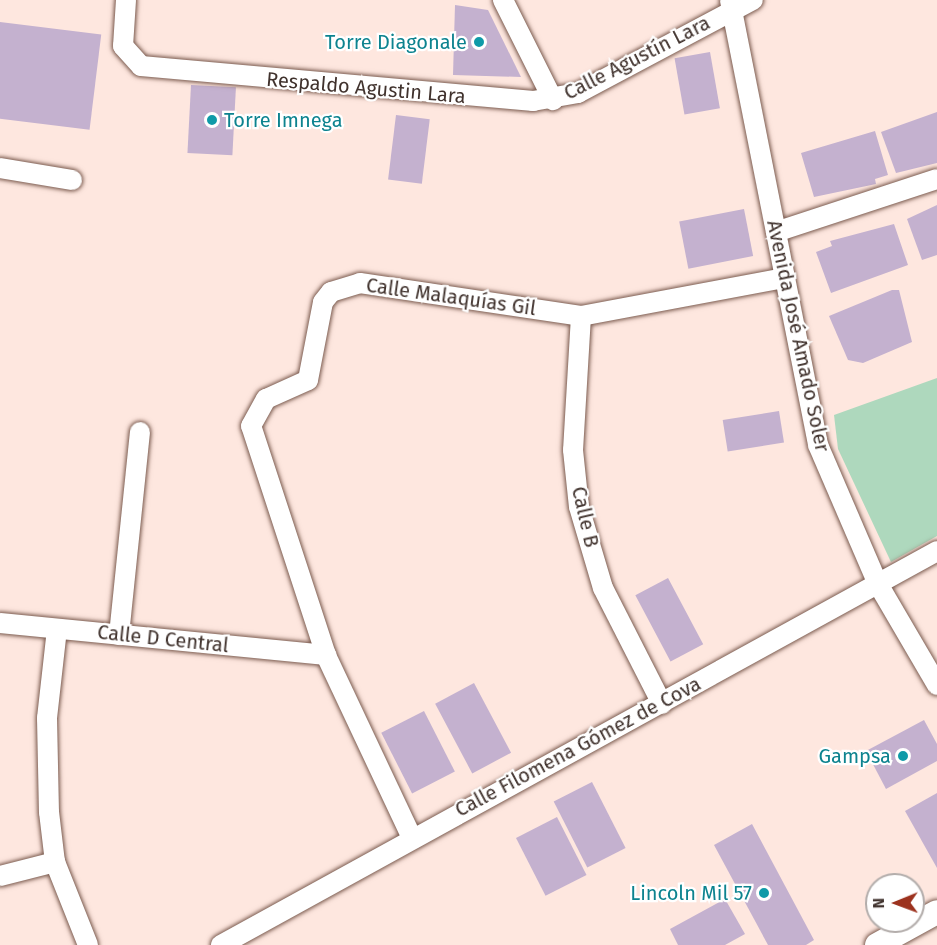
<!DOCTYPE html>
<html>
<head>
<meta charset="utf-8">
<style>
	body { margin:0 }
	#map { position:relative; width:937px; height:945px; overflow:hidden; background:#fee7df; font-family:"Fira Sans",sans-serif }
	div>[style] { position:absolute }
	[style*='--x'] { left:calc(var(--x)*1px); top:calc(var(--y)*1px); width:calc(var(--w)*1px); rotate:calc(var(--a)*1deg) }
	.green>* { inset:0; background:#aed8bd }
	.building>* { inset:0; background:#c4b1cf; transform-origin:0 0 }
	.roads { filter:drop-shadow(0 0 2px #7b5b4f) drop-shadow(0 0 2px #7b5b4f) }
	.minor>* { height:20px; margin:-10px; padding:0 10px; transform-origin:10px; border-radius:10px; background:#fff }
	.major>* { height:24px; margin:-12px; padding:0 12px; transform-origin:12px; border-radius:12px; background:#fff }
	.dots>* { width:16px; height:16px; translate:-50% -50%; box-sizing:border-box; border:3px solid #fff; border-radius:50% }
	span { translate:-50% -50%; white-space:nowrap; text-align:center; line-height:1.15; -webkit-text-stroke:4.5px #fff; paint-order:stroke }
	.culture-label { font-size:20px; color:#0d838f }
	.right { translate:-100% -50%; text-align:right }
	.left { translate:0 -50%; text-align:left }
	.street-label { font-size:20px; color:#40322d }
	.north { position:absolute; left:865px; top:873px; width:60px; height:60px; box-sizing:border-box; background:#fff; border:2px solid #b3adab; border-radius:50%; rotate:269deg; font-size:16px; font-weight:700; line-height:24px; text-align:center; color:#40322d }
	.north::after { content:''; display:block; margin:auto; width:21px; height:27px; background:#9c321e; clip-path:polygon(50% 0,100% 100%,50% 72%,0 100%) }
</style>
</head>
<body>
<div id="map">
	<div class="green">
		<div style="clip-path:polygon(937px 378px,937px 536px,891px 562px,838px 449px,834px 415px)"></div>
	</div>
	<div class="building">
		<div style="clip-path:polygon(455px 5px,488px 10px,521px 77px,453px 75px)"></div>
		<div style="left:0;top:22px;width:102px;height:96px;rotate:7deg"></div>
		<div style="left:710px;top:52px;width:57px;height:36px;rotate:80deg"></div>
		<div style="left:191px;top:85px;width:45px;height:68px;rotate:3deg"></div>
		<div style="clip-path:polygon(937px 112px,937px 163px,896px 173px,881px 132px)"></div>
		<div style="left:396px;top:115px;width:34px;height:65px;rotate:7deg"></div>
		<div style="clip-path:polygon(875px 131px,888px 175px,875px 179px,876px 184px,814px 197px,801px 153px)"></div>
		<div style="clip-path:polygon(937px 205px,937px 255px,922px 260px,907px 219px)"></div>
		<div style="left:744px;top:209px;width:48px;height:66px;rotate:79deg"></div>
		<div style="clip-path:polygon(894px 224px,908px 265px,831px 293px,816px 252px,832px 246px,830px 241px)"></div>
		<div style="clip-path:polygon(892px 290px,899px 290px,912px 342px,863px 363px,848px 360px,829px 316px)"></div>
		<div style="left:779px;top:411px;width:32px;height:57px;rotate:81deg"></div>
		<div style="left:668px;top:578px;width:75px;height:37px;rotate:62deg"></div>
		<div style="left:474px;top:683px;width:79px;height:44px;rotate:62deg"></div>
		<div style="left:424px;top:711px;width:68px;height:48px;rotate:63deg"></div>
		<div style="clip-path:polygon(924px 720px,937px 744px,937px 761px,886px 789px,866px 751px)"></div>
		<div style="left:592px;top:782px;width:74px;height:43px;rotate:63deg"></div>
		<div style="clip-path:polygon(937px 793px,937px 868px,905px 811px)"></div>
		<div style="left:557px;top:817px;width:65px;height:46px;rotate:63deg"></div>
		<div style="clip-path:polygon(752px 824px,814px 940px,806px 945px,768px 945px,714px 845px)"></div>
		<div style="clip-path:polygon(725px 899px,745px 934px,725px 945px,678px 945px,670px 929px)"></div>
	</div>
	<div class="roads">
		<div class="minor">
			<div style="--x:126;--y:0;--w:46;--a:93.7"></div>
			<div style="--x:123;--y:46;--w:27;--a:48"></div>
			<div style="--x:141;--y:66;--w:394;--a:5.1"></div>
			<div style="--x:533;--y:101;--w:46;--a:-10.1"></div>
			<div style="--x:578;--y:93;--w:198;--a:-28"></div>
			<div style="--x:503;--y:0;--w:112;--a:63.4"></div>
			<div style="--x:730;--y:0;--w:454;--a:78.8"></div>
			<div style="--x:818;--y:445;--w:151;--a:66.7"></div>
			<div style="--x:878;--y:584;--w:117;--a:59.7"></div>
			<div style="--x:0;--y:168;--w:73;--a:9.5"></div>
			<div style="--x:776;--y:232;--w:169;--a:-18.2"></div>
			<div style="--x:581;--y:316;--w:134;--a:93.4"></div>
			<div style="--x:573;--y:450;--w:57;--a:84"></div>
			<div style="--x:579;--y:507;--w:84;--a:73.5"></div>
			<div style="--x:603;--y:588;--w:130;--a:63"></div>
			<div style="--x:0;--y:623;--w:328;--a:5.6"></div>
			<div style="--x:57;--y:629;--w:90;--a:96.4"></div>
			<div style="--x:47;--y:718;--w:94;--a:88.8"></div>
			<div style="--x:49;--y:812;--w:50;--a:83.2"></div>
			<div style="--x:55;--y:862;--w:89;--a:68.3"></div>
			<div style="--x:119;--y:635;--w:204;--a:-84.1"></div>
			<div style="--x:411;--y:836;--w:200;--a:-115.2"></div>
			<div style="--x:326;--y:655;--w:241;--a:-108.1"></div>
			<div style="--x:251;--y:426;--w:31;--a:-61"></div>
			<div style="--x:266;--y:399;--w:46;--a:-24.3"></div>
			<div style="--x:308;--y:380;--w:79;--a:-79.1"></div>
			<div style="--x:323;--y:302;--w:13;--a:-51"></div>
			<div style="--x:331;--y:292;--w:30;--a:-17"></div>
			<div style="--x:360;--y:283;--w:223;--a:8.5"></div>
			<div style="--x:581;--y:316;--w:208;--a:-10.6"></div>
			<div style="--x:0;--y:876;--w:57;--a:-14.3"></div>
			<div style="--x:221;--y:945;--w:817;--a:-28.82"></div>
		</div>
		<div class="major">
			<div style="--x:877;--y:945;--w:68;--a:-28.8"></div>
		</div>
	</div>
	<div class="dots">
		<div style="left:479px;top:42px;background:#0f9aa8"></div>
		<div style="left:212px;top:120px;background:#0f9aa8"></div>
		<div style="left:903px;top:756px;background:#0f9aa8"></div>
		<div style="left:764px;top:893px;background:#0f9aa8"></div>
	</div>
	<div class="culture-label">
		<span class="right" style="left:467px;top:42px">Torre Diagonale</span>
		<span class="left" style="left:224px;top:120px">Torre Imnega</span>
		<span class="right" style="left:891px;top:756px">Gampsa</span>
		<span class="right" style="left:752px;top:893px">Lincoln Mil 57</span>
	</div>
	<div class="street-label">
		<span style="left:637px;top:58px;rotate:-27deg">Calle Agustín Lara</span>
		<span style="left:366px;top:88px;rotate:5deg">Respaldo Agustin Lara</span>
		<span style="left:451px;top:297px;rotate:8deg">Calle Malaquías Gil</span>
		<span style="left:798px;top:336px;rotate:78deg">Avenida José Amado Soler</span>
		<span style="left:585px;top:517px;rotate:77deg">Calle B</span>
		<span style="left:163px;top:639px;rotate:6deg">Calle D Central</span>
		<span style="left:578px;top:747px;rotate:-28deg">Calle Filomena Gómez de Cova</span>
	</div>
	<div class="north">N</div>
</div>
</body>
</html>
